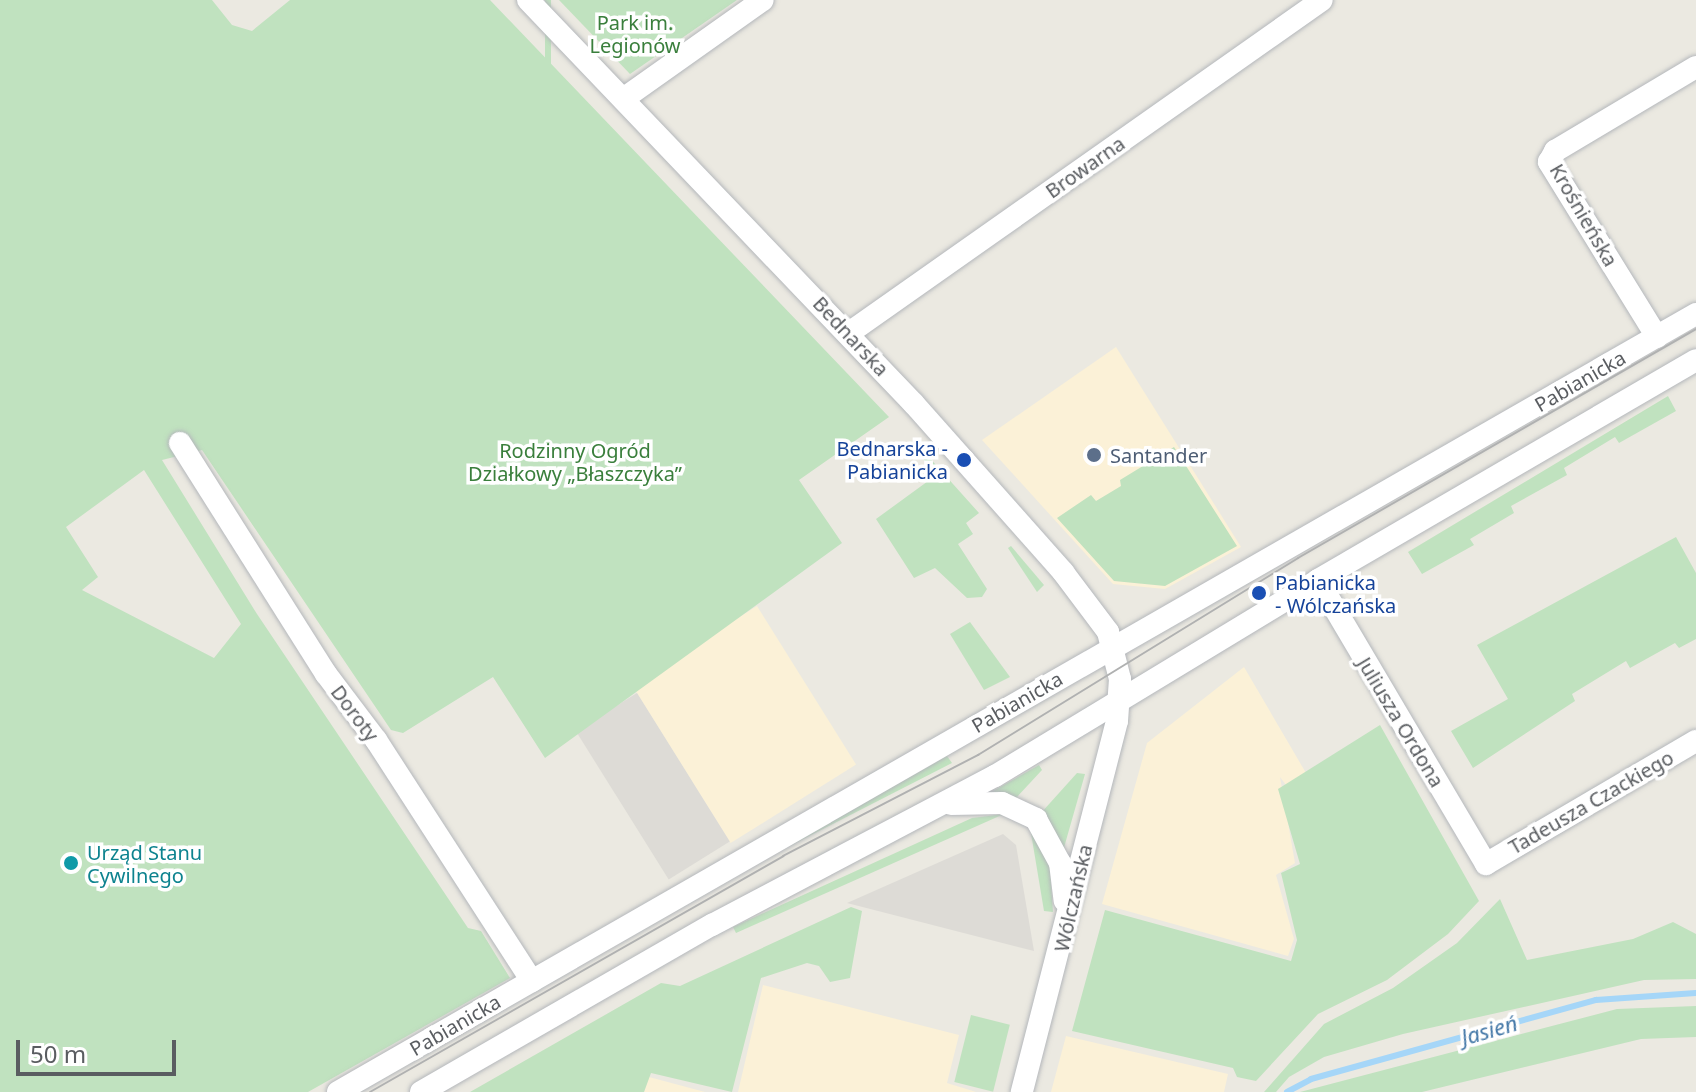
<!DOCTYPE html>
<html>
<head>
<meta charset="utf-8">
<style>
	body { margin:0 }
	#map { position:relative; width:1696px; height:1092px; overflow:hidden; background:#ebe9e1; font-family:"Noto Sans",sans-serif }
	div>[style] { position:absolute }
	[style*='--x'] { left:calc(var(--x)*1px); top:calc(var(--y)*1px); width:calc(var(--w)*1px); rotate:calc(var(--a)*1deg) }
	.commercial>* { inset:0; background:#fbf1d7; transform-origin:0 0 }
	.industrial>* { inset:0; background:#dddbd6; transform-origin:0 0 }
	.green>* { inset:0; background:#c0e2bf; transform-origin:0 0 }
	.stream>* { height:6px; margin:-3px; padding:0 3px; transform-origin:3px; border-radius:3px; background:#a5d6f8 }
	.roads { filter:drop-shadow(0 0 2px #b4b7bb) drop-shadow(0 0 2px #b4b7bb) }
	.minor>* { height:22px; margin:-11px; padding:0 11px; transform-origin:11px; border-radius:11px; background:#fff }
	.tram>* { height:2px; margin:-1px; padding:0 1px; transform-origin:1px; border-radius:1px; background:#b0b1b1 }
	.dots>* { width:22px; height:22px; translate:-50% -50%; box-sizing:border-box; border:4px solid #fff; border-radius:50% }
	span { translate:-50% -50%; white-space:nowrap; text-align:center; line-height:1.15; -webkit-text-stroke:7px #fff; paint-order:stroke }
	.park-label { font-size:20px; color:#3a7f3c }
	.street-label { font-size:20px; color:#5a5d61 }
	.transit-label { font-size:20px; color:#164399 }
	.right { translate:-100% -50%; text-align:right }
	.left { translate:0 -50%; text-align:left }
	.service-label { font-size:20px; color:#4e5e75 }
	.culture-label { font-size:20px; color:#0d838f }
	.water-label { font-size:22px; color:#4478a8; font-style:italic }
	.scale { position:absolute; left:16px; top:1040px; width:160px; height:36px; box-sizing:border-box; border:4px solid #5a5d61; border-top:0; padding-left:10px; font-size:24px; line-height:28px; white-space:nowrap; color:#5a5d61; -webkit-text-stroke:6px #fff; paint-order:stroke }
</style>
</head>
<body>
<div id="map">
	<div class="commercial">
		<div style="clip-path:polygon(1116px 347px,1241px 547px,1165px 589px,1113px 584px,982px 440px)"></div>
		<div style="left:757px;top:606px;width:187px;height:148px;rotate:58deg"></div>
		<div style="clip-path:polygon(1244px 667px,1306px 773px,1286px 785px,1280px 777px,1295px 863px,1276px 875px,1294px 939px,1288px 956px,1102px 904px,1147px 743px)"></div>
		<div style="clip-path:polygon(763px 985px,959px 1035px,947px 1083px,976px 1092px,738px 1092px)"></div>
		<div style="clip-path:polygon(1066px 1036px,1228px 1074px,1224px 1092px,1051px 1092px)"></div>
		<div style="clip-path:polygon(649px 1077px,705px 1092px,644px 1092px)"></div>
	</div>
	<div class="industrial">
		<div style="left:637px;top:693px;width:175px;height:72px;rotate:58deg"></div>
		<div style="clip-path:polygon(1003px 834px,1016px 845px,1034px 951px,847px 903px)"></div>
	</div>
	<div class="green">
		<div style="clip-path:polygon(evenodd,0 0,212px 0,232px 25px,252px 31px,290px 0,490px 0,889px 417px,799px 480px,842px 543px,545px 758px,493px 677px,403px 733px,391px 730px,202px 450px,162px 460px,257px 614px,468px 928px,481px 931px,510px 978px,308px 1092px,0 1092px,0 0,144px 470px,241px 624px,214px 658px,82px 590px,98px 577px,66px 527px,144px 470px)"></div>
		<div style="left:545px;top:0;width:6px;height:93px"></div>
		<div style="clip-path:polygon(559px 0,737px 0,630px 74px)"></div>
		<div style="clip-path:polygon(1668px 396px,1676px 411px,1619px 443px,1615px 437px,1564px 468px,1567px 475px,1511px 506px,1514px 513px,1470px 539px,1474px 545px,1422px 574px,1408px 552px)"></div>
		<div style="clip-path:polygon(1174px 447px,1237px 546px,1165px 586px,1114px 581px,1057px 518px,1091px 495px,1096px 501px,1121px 486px,1120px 480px)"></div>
		<div style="clip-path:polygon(927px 455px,979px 513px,966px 523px,973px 534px,958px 544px,987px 589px,982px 597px,967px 598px,935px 568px,914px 578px,876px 519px,935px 476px,923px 458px)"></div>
		<div style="clip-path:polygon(1676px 537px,1696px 573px,1696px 639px,1679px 648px,1675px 643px,1630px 668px,1626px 661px,1572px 694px,1575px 701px,1473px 768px,1451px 731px,1508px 699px,1477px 645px)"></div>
		<div style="clip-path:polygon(1011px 546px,1044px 585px,1037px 592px,1008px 548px)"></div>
		<div style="clip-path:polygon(970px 622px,1010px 677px,984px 690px,950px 634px)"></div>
		<div style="clip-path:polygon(1380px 725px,1479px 901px,1448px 934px,1387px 980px,1318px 1014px,1256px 1081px,1237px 1077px,1233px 1068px,1072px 1031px,1105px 910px,1291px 961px,1297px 940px,1281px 873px,1300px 864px,1278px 789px)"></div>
		<div style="clip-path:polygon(947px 756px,952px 763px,782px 850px)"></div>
		<div style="clip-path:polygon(1039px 765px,1042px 770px,1016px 798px,986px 795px)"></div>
		<div style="clip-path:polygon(1077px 773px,1085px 774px,1063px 851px,1041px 813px)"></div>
		<div style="clip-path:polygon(1004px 814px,736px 933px,733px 927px,972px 818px)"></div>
		<div style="clip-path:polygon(1030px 827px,1049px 857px,1053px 912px,1044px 911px)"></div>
		<div style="clip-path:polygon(1500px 899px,1527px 960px,1633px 939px,1673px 922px,1696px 934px,1696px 979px,1644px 980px,1403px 1034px,1324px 1057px,1289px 1077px,1276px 1092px,1264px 1092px,1324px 1024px,1393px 988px,1457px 943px)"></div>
		<div style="clip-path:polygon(851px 907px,862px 911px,850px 978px,830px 982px,819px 966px,807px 963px,761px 978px,732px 1092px,651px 1073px,644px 1092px,470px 1092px,661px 983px,680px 986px)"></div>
		<div style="clip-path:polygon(1696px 1006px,1696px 1037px,1641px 1039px,1422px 1092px,1300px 1092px,1617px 1009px)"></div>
		<div style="left:971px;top:1015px;width:40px;height:69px;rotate:14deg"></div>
	</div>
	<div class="stream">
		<div style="--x:1287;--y:1092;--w:27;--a:-28"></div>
		<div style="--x:1311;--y:1079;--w:296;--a:-15.5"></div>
		<div style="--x:1596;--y:1000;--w:100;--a:-4"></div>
	</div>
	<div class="roads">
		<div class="minor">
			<div style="--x:528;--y:0;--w:559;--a:46.31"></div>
			<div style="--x:914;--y:404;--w:225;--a:48.4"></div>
			<div style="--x:1063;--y:572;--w:75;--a:53.1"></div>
			<div style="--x:1108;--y:632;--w:49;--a:75.7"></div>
			<div style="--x:1120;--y:679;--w:42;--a:94.1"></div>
			<div style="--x:1117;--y:721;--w:383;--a:104.4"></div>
			<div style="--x:623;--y:99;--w:171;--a:-35.3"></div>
			<div style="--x:849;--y:333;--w:578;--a:-35.15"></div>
			<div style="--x:1657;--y:337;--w:206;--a:-121.7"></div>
			<div style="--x:1549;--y:162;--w:13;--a:-61"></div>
			<div style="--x:1555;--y:151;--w:164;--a:-30.8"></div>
			<div style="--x:180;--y:443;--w:273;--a:57.7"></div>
			<div style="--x:326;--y:674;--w:83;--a:52.9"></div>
			<div style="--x:376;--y:740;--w:287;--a:57.1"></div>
			<div style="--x:1318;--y:580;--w:330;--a:59.4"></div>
			<div style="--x:1486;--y:864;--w:243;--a:-30.4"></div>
			<div style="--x:951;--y:804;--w:51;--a:-1.1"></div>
			<div style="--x:1002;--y:803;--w:38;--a:25"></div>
			<div style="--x:1036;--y:819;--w:50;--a:61.4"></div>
			<div style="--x:1060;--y:863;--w:38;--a:83"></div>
			<div style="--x:338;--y:1092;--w:1565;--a:-29.81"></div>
			<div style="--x:421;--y:1092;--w:336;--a:-29.9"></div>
			<div style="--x:712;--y:925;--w:320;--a:-27.8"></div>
			<div style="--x:995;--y:776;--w:378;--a:-31.2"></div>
			<div style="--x:1318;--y:580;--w:437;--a:-30.2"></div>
		</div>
	</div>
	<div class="tram">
		<div style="--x:370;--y:1092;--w:476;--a:-29.7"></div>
		<div style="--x:783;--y:856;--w:220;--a:-27.4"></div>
		<div style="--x:978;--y:755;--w:376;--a:-31.6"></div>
		<div style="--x:1298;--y:558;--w:459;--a:-29.9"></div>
	</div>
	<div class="dots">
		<div style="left:1094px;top:455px;background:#5c6f8a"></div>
		<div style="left:964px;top:460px;background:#1a4fb4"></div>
		<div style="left:1259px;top:593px;background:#1a4fb4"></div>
		<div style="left:71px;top:863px;background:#0f9aa8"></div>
	</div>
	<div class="park-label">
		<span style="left:635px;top:34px">Park im.<br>Legionów</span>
		<span style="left:575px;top:462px">Rodzinny Ogród<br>Działkowy „Błaszczyka”</span>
	</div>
	<div class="street-label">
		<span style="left:1085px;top:167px;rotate:-35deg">Browarna</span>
		<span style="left:1584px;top:215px;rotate:60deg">Krośnieńska</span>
		<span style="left:851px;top:336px;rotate:47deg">Bednarska</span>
		<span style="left:1580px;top:381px;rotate:-30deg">Pabianicka</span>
		<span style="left:1017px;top:702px;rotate:-30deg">Pabianicka</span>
		<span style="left:355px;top:713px;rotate:53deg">Doroty</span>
		<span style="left:1401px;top:722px;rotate:59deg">Juliusza Ordona</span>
		<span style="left:1591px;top:802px;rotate:-30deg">Tadeusza Czackiego</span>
		<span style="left:1073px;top:898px;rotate:-77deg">Wólczańska</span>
		<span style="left:455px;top:1025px;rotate:-30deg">Pabianicka</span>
	</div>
	<div class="transit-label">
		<span class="right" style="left:948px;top:460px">Bednarska -<br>Pabianicka</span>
		<span class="left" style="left:1275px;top:594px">Pabianicka<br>- Wólczańska</span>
	</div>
	<div class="service-label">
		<span class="left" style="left:1110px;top:455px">Santander</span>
	</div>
	<div class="culture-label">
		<span class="left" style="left:87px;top:864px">Urząd Stanu<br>Cywilnego</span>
	</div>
	<div class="water-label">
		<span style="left:1489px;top:1030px;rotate:-16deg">Jasień</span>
	</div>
	<div class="scale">50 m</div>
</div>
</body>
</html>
